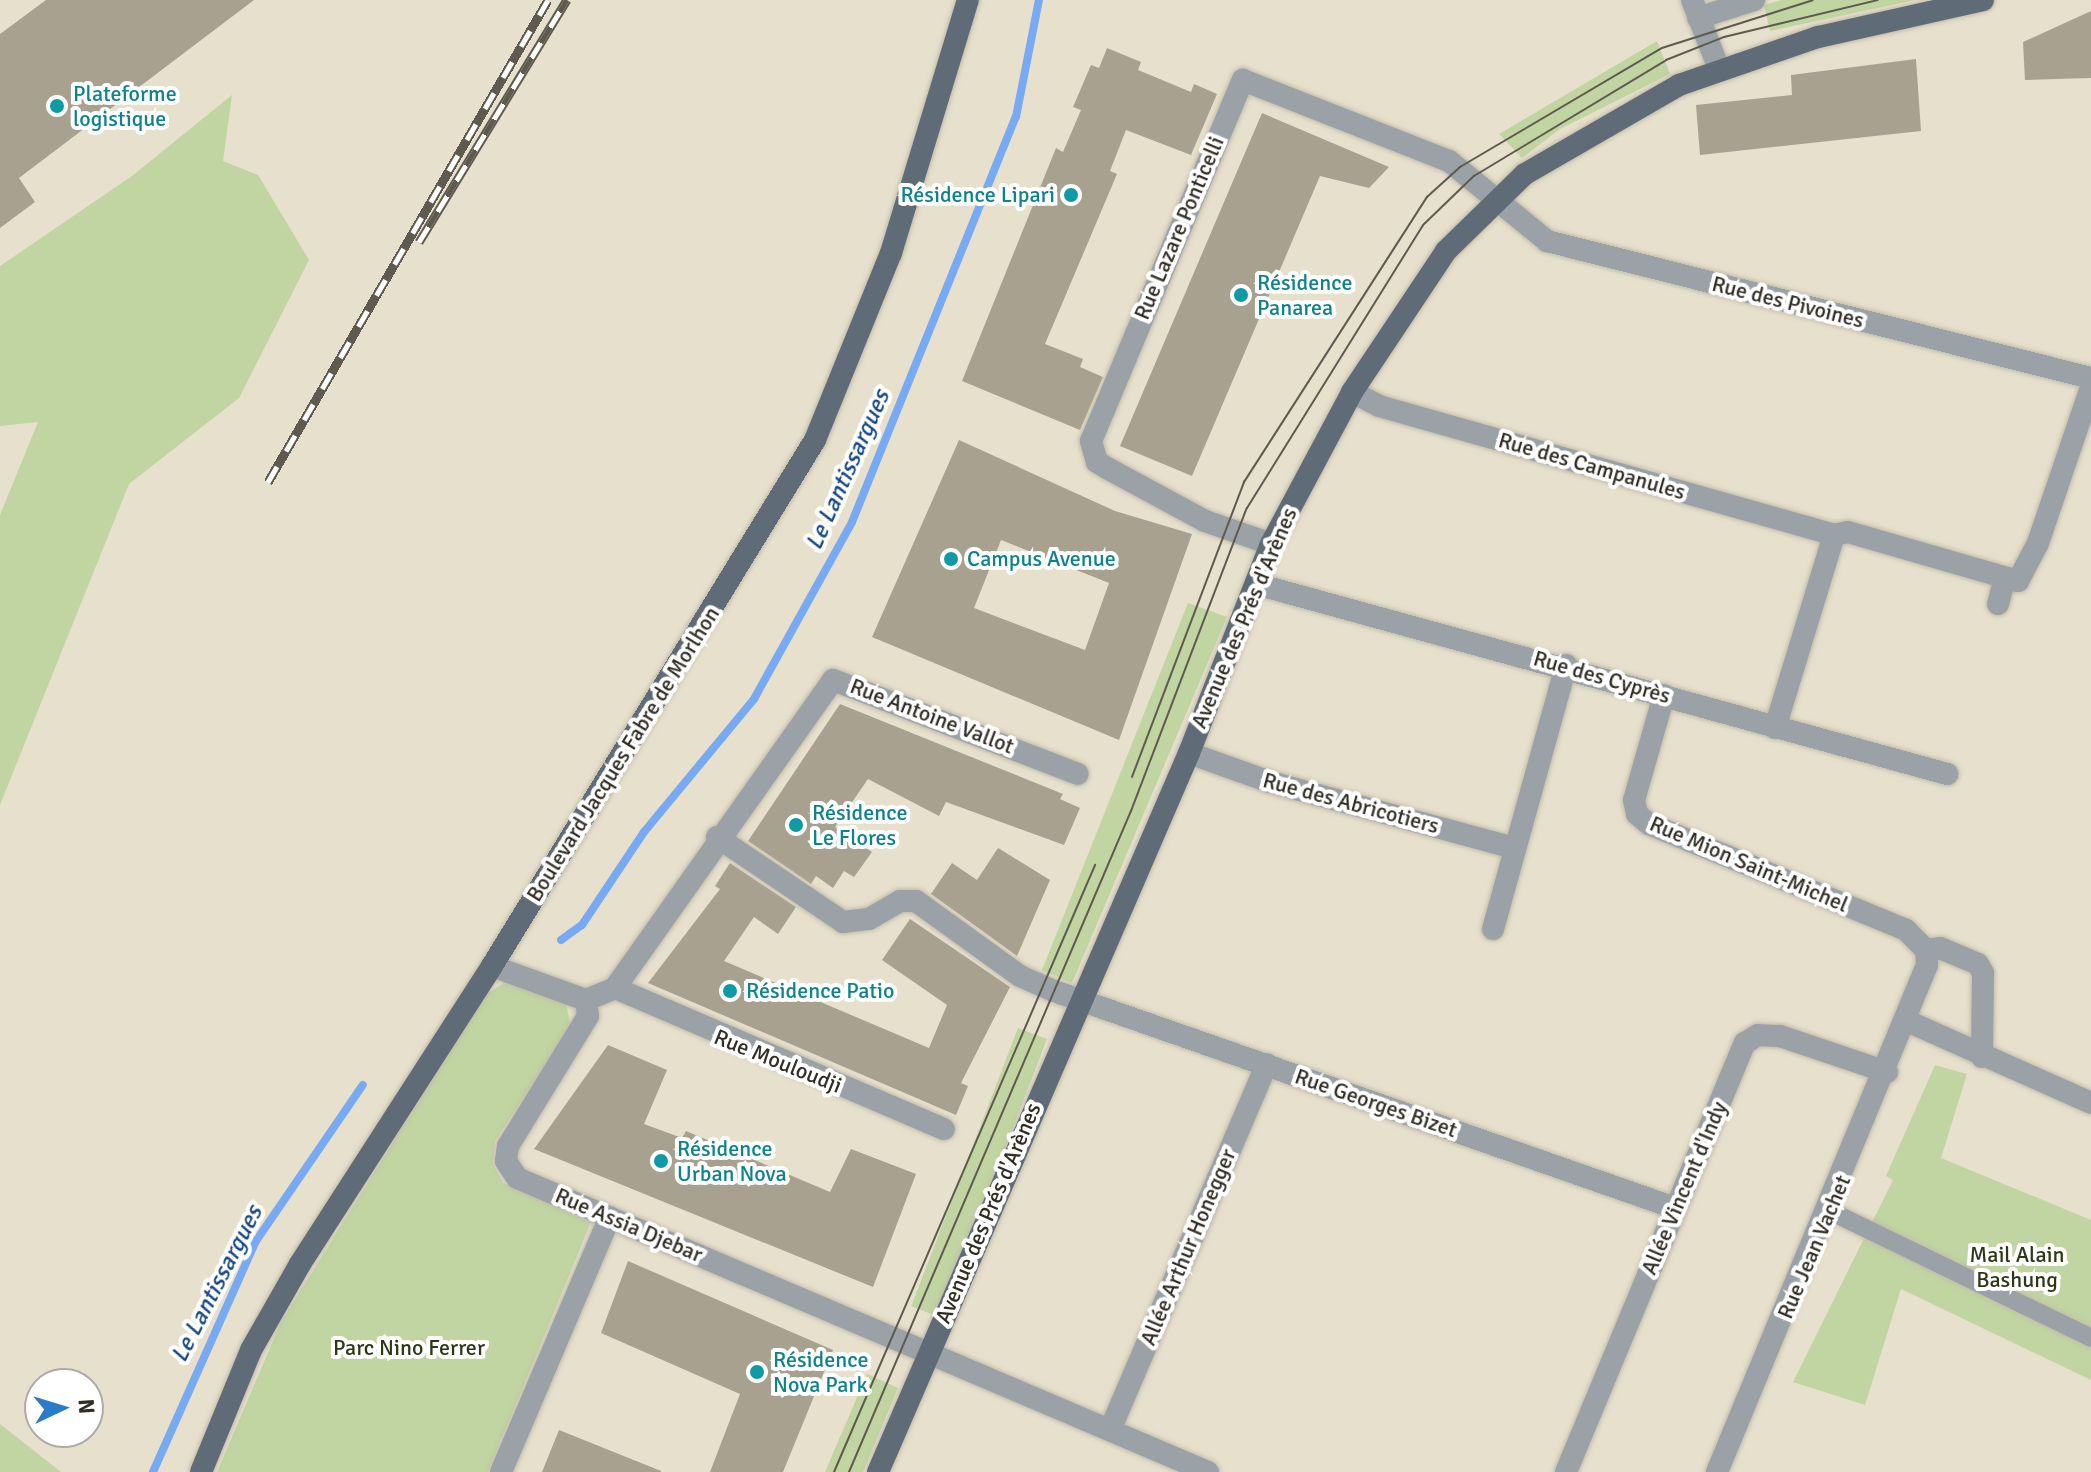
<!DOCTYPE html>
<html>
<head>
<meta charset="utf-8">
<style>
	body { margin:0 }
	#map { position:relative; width:2091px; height:1472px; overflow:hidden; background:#e7e0cd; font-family:Signika,sans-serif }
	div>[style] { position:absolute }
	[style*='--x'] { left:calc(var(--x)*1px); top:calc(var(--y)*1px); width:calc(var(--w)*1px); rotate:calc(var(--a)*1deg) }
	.green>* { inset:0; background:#c0d5a1; transform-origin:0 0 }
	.stream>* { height:8px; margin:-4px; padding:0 4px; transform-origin:4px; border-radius:4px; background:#77aaf3 }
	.building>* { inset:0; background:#a8a18f }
	.roads { filter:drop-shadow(0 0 2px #c2bcab) drop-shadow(0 0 2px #c2bcab) }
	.pedestrian>* { height:18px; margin:-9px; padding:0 9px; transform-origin:9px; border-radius:9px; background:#9aa1a7 }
	.minor>* { height:22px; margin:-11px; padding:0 11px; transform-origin:11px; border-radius:11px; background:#9aa1a7 }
	.primary>* { height:22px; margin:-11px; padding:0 11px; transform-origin:11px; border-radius:11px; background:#5f6c77 }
	.tram>* { height:2px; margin:-1px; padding:0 1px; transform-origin:1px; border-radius:1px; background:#5e5a4f }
	.rail>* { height:9px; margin-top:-4.5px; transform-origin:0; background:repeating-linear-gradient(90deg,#fff 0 18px,#5e5a4f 0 36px); box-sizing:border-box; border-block:2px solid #5e5a4f }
	.dots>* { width:22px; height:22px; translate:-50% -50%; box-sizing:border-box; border:4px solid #fff; border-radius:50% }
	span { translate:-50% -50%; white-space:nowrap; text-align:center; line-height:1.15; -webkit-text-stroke:8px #fff; paint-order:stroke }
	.culture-label { font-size:22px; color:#0d838f }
	.left { translate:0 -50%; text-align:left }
	.right { translate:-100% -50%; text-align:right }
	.street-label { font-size:22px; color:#302d25 }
	.park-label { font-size:22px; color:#2c3914 }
	.water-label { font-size:24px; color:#164787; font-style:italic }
	.north { position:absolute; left:24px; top:1368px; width:80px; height:80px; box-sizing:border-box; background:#fff; border:2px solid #acaba8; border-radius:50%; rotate:86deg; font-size:22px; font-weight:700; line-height:32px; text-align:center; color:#302d25 }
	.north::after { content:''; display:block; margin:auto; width:28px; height:36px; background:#2a7ccb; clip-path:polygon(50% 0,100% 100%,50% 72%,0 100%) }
</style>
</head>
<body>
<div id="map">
	<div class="green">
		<div style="clip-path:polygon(1781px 0,1915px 0,1770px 31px,1764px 5px)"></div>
		<div style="clip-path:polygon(1657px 41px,1670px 74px,1560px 129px,1522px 158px,1499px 134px)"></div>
		<div style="clip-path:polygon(232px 95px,223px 161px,258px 175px,309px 260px,239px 398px,129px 484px,0 805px,0 515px,38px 422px,0 426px,0 266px,132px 176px)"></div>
		<div style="clip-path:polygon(1188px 603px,1227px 617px,1072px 983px,1042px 970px)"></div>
		<div style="clip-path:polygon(507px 981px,566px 1004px,571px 1026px,495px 1141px,493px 1165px,503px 1183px,591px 1222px,488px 1472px,217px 1472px,281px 1322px,485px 995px)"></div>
		<div style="left:1018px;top:1028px;width:31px;height:298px;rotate:21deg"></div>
		<div style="clip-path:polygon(1935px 1065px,1967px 1074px,1941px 1158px,2091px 1220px,2091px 1380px,1901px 1289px,1865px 1405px,1793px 1382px,1893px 1180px,1886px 1176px)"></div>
		<div style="clip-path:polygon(867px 1374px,898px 1388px,863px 1472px,825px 1472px)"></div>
		<div style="clip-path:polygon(0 1424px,61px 1472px,0 1472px)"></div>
	</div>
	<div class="stream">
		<div style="--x:561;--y:940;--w:26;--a:-36"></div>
		<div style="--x:582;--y:925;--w:112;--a:-56.3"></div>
		<div style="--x:644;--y:832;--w:173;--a:-50.4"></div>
		<div style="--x:754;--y:699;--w:202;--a:-61"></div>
		<div style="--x:852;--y:522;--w:437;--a:-68"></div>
		<div style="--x:1016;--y:117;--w:119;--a:-78.9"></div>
		<div style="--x:153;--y:1472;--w:253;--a:-66"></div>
		<div style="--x:256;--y:1241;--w:189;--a:-55.6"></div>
	</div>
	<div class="building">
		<div style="clip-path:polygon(46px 0,254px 0,19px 178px,35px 202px,0 228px,0 34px)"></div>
		<div style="clip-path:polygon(2091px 11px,2091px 78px,2025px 80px,2023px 42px)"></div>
		<div style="clip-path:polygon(1107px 48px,1141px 62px,1138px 70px,1191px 92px,1194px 84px,1217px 94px,1191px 155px,1126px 130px,1110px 171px,1117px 174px,1045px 344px,1083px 359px,1080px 367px,1103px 377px,1080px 430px,962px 381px,1056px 148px,1063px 152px,1081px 110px,1073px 107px,1091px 65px,1099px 68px)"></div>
		<div style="clip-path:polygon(1916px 59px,1921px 131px,1700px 155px,1696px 105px,1792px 95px,1791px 75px)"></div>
		<div style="clip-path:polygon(1262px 113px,1389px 167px,1369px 188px,1320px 176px,1192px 476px,1120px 446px)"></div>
		<div style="clip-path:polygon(evenodd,959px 440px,1115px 511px,1192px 534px,1119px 740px,872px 637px,959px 440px,1001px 540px,1109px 583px,1085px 650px,974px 608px,1001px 540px)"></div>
		<div style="clip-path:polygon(840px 704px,1063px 794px,1060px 799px,1080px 808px,1064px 845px,946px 802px,939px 816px,868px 779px,835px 827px,872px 852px,854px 877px,844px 871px,833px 888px,816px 876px,811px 884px,748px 841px)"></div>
		<div style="clip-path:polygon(998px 848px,1050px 880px,1017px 956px,931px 894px,952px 863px,977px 880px)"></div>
		<div style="clip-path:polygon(730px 863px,796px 907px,778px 934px,754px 917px,724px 961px,929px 1048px,947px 1005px,882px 960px,910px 919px,1010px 987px,961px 1083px,968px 1086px,956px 1115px,648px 983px,720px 889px,715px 886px)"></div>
		<div style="clip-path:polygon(608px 1045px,667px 1070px,644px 1124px,682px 1138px,686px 1131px,830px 1192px,851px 1149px,916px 1174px,873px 1287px,534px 1149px)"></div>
		<div style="clip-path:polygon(628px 1261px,833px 1350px,783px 1472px,710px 1472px,740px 1394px,601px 1333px)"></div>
		<div style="clip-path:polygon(559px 1430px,661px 1471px,661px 1472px,542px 1472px)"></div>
	</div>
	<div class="roads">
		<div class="pedestrian">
			<div style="--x:1830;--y:1211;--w:290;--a:25.9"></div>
		</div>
		<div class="minor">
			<div style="--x:1692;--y:0;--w:74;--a:68.6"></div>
			<div style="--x:1698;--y:18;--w:59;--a:-17.8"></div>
			<div style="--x:1352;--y:392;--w:30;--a:27"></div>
			<div style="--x:1379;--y:406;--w:473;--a:15.8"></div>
			<div style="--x:1834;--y:535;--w:14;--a:-12"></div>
			<div style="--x:1848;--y:532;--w:177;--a:16.1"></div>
			<div style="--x:2018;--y:581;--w:43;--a:-62.2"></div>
			<div style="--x:2038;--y:543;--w:165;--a:-71.2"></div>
			<div style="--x:1271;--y:544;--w:70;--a:-160.8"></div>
			<div style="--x:1205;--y:521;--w:111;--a:-151.6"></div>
			<div style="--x:1107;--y:468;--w:12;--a:-149"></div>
			<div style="--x:1097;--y:462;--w:22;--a:-106"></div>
			<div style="--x:1091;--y:441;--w:392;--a:-67.2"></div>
			<div style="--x:1243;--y:80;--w:221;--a:21.5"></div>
			<div style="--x:1449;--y:161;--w:127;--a:39.2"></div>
			<div style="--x:1547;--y:241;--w:561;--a:14.14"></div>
			<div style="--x:1256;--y:584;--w:717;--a:15.37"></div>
			<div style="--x:1998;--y:604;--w:27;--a:-75"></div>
			<div style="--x:1664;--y:695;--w:109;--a:105.9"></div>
			<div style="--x:1634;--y:800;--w:14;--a:78"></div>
			<div style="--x:1637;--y:814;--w:16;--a:40"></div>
			<div style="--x:1649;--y:824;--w:278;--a:22.4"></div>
			<div style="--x:1906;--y:930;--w:28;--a:45"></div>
			<div style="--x:1926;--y:950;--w:15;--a:86"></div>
			<div style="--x:1927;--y:965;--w:549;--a:112.5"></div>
			<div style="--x:1775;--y:728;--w:202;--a:-73"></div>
			<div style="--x:1189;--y:753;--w:86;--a:19.7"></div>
			<div style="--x:1270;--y:782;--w:254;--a:15.1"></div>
			<div style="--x:717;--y:837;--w:152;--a:34"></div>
			<div style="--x:843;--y:922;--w:26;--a:-7"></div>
			<div style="--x:869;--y:919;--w:36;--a:-30"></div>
			<div style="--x:900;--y:901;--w:16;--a:0"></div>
			<div style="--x:916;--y:901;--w:128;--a:35.8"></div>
			<div style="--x:1020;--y:976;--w:37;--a:24"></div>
			<div style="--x:1054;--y:991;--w:658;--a:19.26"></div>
			<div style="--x:1493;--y:929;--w:274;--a:-74.5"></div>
			<div style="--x:1926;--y:950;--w:14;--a:-8"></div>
			<div style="--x:1940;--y:948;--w:41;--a:22.8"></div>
			<div style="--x:1978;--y:964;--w:10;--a:61"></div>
			<div style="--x:1983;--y:973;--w:84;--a:90.7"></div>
			<div style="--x:492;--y:966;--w:100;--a:19.9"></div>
			<div style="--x:586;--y:1000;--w:31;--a:-22"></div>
			<div style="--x:615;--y:988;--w:377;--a:-54.7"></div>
			<div style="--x:833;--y:680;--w:262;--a:21"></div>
			<div style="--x:615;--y:988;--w:358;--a:23.2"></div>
			<div style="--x:586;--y:1000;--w:16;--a:83"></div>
			<div style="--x:588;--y:1016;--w:153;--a:121.6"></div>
			<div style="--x:508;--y:1146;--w:15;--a:98"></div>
			<div style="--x:506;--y:1161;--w:20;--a:57"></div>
			<div style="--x:517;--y:1178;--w:751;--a:23.05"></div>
			<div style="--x:1907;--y:1021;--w:201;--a:24"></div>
			<div style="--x:1110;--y:1430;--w:398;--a:-66.8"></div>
			<div style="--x:501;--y:1472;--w:277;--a:-66.9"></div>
			<div style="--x:1566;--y:1472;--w:465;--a:-67.4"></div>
			<div style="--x:1745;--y:1043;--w:15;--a:-32"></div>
			<div style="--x:1758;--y:1035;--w:22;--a:3"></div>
			<div style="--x:1780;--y:1036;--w:113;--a:18.6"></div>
		</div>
		<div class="primary">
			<div style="--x:201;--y:1472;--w:132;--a:-67.7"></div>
			<div style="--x:251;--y:1350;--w:99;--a:-60.3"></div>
			<div style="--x:300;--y:1264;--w:354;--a:-57.2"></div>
			<div style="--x:492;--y:966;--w:617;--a:-58.45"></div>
			<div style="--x:815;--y:440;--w:202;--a:-67.9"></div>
			<div style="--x:891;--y:253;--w:264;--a:-73.1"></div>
			<div style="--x:878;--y:1472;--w:783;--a:-66.61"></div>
			<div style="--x:1189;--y:753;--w:225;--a:-68.6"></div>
			<div style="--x:1271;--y:544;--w:172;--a:-61.9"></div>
			<div style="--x:1352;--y:392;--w:169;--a:-56.3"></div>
			<div style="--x:1446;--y:251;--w:110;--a:-44.3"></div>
			<div style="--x:1525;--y:174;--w:178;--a:-30"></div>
			<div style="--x:1679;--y:85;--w:147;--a:-19.1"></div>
			<div style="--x:1818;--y:37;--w:169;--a:-12.6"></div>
		</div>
	</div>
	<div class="tram">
		<div style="--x:1132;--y:777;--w:316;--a:-69.2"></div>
		<div style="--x:1244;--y:482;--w:339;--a:-57.3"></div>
		<div style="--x:1427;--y:197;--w:45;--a:-42.3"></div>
		<div style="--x:1460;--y:167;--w:234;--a:-30.5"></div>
		<div style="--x:1662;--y:48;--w:158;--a:-17.6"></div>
		<div style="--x:834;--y:1472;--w:661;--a:-66.73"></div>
		<div style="--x:849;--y:1472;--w:719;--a:-66.9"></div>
		<div style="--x:1131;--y:811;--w:324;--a:-69.1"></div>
		<div style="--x:1247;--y:508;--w:333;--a:-58.1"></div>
		<div style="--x:1423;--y:225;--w:71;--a:-43.9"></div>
		<div style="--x:1474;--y:176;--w:224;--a:-31.1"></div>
		<div style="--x:1666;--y:60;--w:62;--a:-21.6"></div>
		<div style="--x:1724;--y:37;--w:158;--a:-13.5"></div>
	</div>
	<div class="rail">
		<div style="--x:419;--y:242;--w:284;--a:-58.6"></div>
		<div style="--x:268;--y:482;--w:557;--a:-59.85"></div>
	</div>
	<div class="dots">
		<div style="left:57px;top:106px;background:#0f9aa8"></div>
		<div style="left:1071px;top:195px;background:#0f9aa8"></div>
		<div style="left:1241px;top:295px;background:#0f9aa8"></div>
		<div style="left:951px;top:559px;background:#0f9aa8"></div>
		<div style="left:796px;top:825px;background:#0f9aa8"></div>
		<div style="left:730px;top:991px;background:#0f9aa8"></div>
		<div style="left:661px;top:1161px;background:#0f9aa8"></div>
		<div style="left:757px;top:1372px;background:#0f9aa8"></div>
	</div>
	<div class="culture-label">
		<span class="left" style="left:73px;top:106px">Plateforme<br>logistique</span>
		<span class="right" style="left:1055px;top:195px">Résidence Lipari</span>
		<span class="left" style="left:1257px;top:295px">Résidence<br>Panarea</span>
		<span class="left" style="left:967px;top:559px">Campus Avenue</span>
		<span class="left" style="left:812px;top:825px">Résidence<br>Le Flores</span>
		<span class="left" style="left:746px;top:991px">Résidence Patio</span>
		<span class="left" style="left:677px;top:1161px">Résidence<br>Urban Nova</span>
		<span class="left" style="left:773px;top:1372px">Résidence<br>Nova Park</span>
	</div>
	<div class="street-label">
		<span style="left:1179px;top:228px;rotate:-67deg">Rue Lazare Ponticelli</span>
		<span style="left:1788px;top:302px;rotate:14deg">Rue des Pivoines</span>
		<span style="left:1592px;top:466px;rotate:16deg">Rue des Campanules</span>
		<span style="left:1244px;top:618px;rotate:-67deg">Avenue des Prés d'Arènes</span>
		<span style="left:1602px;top:677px;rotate:16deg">Rue des Cyprès</span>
		<span style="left:932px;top:716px;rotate:21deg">Rue Antoine Vallot</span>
		<span style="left:623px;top:754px;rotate:-58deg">Boulevard Jacques Fabre de Morlhon</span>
		<span style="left:1351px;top:803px;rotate:15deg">Rue des Abricotiers</span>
		<span style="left:1749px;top:864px;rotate:23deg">Rue Mion Saint-Michel</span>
		<span style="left:778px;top:1061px;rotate:22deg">Rue Mouloudji</span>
		<span style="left:1376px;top:1103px;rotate:19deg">Rue Georges Bizet</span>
		<span style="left:1684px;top:1188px;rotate:-67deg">Allée Vincent d'Indy</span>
		<span style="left:988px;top:1213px;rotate:-67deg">Avenue des Prés d'Arènes</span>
		<span style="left:629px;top:1225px;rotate:23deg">Rue Assia Djebar</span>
		<span style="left:1188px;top:1247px;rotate:-67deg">Allée Arthur Honegger</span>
		<span style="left:1814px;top:1247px;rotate:-67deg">Rue Jean Vachet</span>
	</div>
	<div class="park-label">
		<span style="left:2017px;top:1267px">Mail Alain<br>Bashung</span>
		<span style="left:409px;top:1348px">Parc Nino Ferrer</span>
	</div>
	<div class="water-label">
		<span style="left:848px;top:470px;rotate:-66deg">Le Lantissargues</span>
		<span style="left:217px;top:1284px;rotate:-63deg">Le Lantissargues</span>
	</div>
	<div class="north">N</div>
</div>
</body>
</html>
